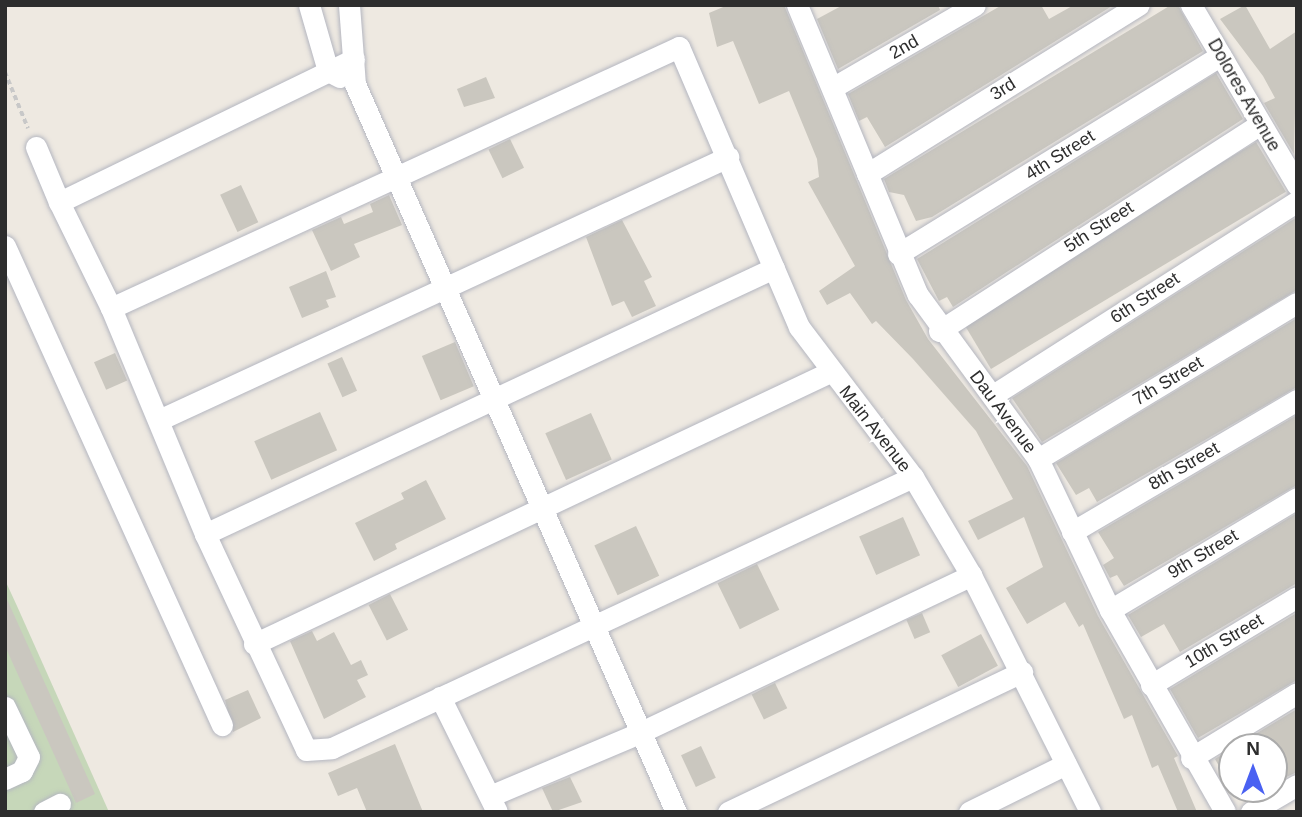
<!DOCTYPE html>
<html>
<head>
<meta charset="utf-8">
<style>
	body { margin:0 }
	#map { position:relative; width:1302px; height:817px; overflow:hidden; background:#eee9e1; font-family:Arial,sans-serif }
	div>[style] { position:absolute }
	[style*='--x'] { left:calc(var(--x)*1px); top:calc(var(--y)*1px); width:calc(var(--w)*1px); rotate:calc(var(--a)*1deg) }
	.cemetery>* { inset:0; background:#c6d7b9 }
	.building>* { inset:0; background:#cac7bf; transform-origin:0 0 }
	.path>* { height:3.5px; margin-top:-1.75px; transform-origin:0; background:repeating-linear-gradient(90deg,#c8c8c8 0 5px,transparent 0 8.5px) }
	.roads { filter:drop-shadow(0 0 2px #b4b6c0) drop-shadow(0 0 2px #b4b6c0) }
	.minor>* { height:21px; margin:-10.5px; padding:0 10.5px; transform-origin:10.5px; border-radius:10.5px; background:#fff }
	span { translate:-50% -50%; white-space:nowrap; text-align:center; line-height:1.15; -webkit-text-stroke:5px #fff; paint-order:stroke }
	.street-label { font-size:18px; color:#2d2d2d }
	.frame { position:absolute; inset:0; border:7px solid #2d2d2d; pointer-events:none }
	.north { position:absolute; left:1218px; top:733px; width:70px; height:70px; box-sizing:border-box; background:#fff; border:2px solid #ababab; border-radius:50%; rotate:0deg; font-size:19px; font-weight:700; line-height:28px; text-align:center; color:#2d2d2d }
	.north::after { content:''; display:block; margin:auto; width:24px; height:32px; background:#4a61f2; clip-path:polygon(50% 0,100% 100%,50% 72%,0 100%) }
</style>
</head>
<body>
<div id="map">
	<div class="cemetery">
		<div style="clip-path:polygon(5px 580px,17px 606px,109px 812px,5px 812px)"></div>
	</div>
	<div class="building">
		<div style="clip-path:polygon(728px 5px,784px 5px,906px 300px,928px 339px,1027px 466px,1098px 616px,1178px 756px,1174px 758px,1197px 812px,1178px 812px,1158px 765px,1152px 768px,1132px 715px,1124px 719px,1083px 624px,1079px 627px,1065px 602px,1027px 624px,1006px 588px,1043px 567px,1024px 517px,978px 540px,968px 521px,1013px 499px,976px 431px,913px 359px,876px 321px,872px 324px,850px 293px,827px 305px,819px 291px,855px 266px,808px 182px,819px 177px,817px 159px,789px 91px,759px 104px,733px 41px,717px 47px,709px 13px)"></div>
		<div style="clip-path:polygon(843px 5px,938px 5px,940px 10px,838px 69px,817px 19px)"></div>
		<div style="clip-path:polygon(1002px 5px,1041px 5px,1049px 19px,1074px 5px,1112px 6px,885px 147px,867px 117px,859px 121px,848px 94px)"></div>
		<div style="clip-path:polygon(1171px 5px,1178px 5px,1203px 51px,932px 217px,916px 221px,904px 195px,889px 192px,884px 179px)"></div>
		<div style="clip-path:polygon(1245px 5px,1270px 49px,1297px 31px,1294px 154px,1264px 103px,1275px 98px,1263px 76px,1220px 19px)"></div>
		<div style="clip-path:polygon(1216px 73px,1243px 119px,953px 307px,947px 297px,939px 301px,917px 259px)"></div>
		<div style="clip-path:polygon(486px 77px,495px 98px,464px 107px,457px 89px)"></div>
		<div style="left:510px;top:139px;width:32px;height:24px;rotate:64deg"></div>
		<div style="left:1256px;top:142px;width:58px;height:344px;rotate:59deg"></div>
		<div style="left:241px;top:185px;width:41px;height:23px;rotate:65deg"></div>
		<div style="clip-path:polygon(389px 195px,402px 225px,354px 244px,360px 257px,331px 271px,312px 230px,341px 217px,344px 224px,373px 212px,370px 204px)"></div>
		<div style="clip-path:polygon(1297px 217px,1297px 290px,1042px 442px,1012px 398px)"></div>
		<div style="clip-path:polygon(622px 220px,652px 277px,644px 281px,656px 306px,632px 317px,624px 301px,612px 306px,586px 237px)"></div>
		<div style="clip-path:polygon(326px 271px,336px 297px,326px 300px,329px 307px,302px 318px,289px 287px)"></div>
		<div style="clip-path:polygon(1297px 318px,1297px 387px,1097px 502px,1089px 488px,1076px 495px,1056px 463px)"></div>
		<div style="left:455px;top:342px;width:48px;height:36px;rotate:67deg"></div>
		<div style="left:115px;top:353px;width:30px;height:23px;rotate:66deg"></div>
		<div style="left:342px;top:357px;width:37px;height:16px;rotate:66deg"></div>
		<div style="left:320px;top:412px;width:42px;height:72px;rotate:66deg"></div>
		<div style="left:591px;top:413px;width:51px;height:50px;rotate:66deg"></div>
		<div style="clip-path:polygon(1297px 415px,1297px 485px,1124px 586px,1117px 575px,1110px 578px,1103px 565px,1114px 558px,1098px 532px)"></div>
		<div style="clip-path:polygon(426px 480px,446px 519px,395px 544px,397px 549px,374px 561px,355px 523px,404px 499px,401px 493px)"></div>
		<div style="clip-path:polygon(1297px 513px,1297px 583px,1180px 652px,1164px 624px,1141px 637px,1128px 615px)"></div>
		<div style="left:903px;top:517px;width:42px;height:48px;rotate:66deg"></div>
		<div style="left:636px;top:526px;width:55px;height:46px;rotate:65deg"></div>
		<div style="left:757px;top:564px;width:51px;height:44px;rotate:64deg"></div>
		<div style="left:390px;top:594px;width:40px;height:24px;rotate:63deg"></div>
		<div style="clip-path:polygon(5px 595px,95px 794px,76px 803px,5px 646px)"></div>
		<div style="left:922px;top:613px;width:21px;height:17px;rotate:67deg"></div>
		<div style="clip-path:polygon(1295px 614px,1297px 680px,1198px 738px,1170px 689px)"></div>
		<div style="clip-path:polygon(312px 631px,317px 641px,334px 632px,351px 665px,361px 660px,368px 675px,357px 680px,366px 697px,324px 719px,290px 641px)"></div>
		<div style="left:981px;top:634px;width:36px;height:45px;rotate:62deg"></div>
		<div style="left:775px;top:683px;width:28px;height:26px;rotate:64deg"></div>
		<div style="clip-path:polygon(248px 690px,261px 718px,233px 732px,225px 700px)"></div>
		<div style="clip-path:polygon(1297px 709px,1297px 772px,1274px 783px,1274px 747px,1234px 747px)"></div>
		<div style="clip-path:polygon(395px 744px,423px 812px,367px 812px,357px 788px,338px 796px,328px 773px)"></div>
		<div style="left:701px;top:746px;width:35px;height:22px;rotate:65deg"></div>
		<div style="clip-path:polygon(1232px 748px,1232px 789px,1215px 759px)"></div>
		<div style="clip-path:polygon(570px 777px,582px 802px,553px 812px,542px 788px)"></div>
	</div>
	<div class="path">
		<div style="--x:5;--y:72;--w:61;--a:67.7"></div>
	</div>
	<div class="roads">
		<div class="minor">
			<div style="--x:309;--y:5;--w:69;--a:73.9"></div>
			<div style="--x:328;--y:71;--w:13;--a:27"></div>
			<div style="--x:349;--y:5;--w:79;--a:85.7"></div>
			<div style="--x:355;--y:84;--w:796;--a:66.21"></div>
			<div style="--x:797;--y:5;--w:314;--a:67.4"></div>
			<div style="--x:918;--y:295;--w:203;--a:53.8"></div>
			<div style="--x:1038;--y:459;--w:167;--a:64.5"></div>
			<div style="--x:1110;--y:610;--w:232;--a:60.3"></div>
			<div style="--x:1191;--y:5;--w:209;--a:59.5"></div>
			<div style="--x:354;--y:59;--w:328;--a:154.1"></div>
			<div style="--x:59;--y:202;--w:118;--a:63.9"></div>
			<div style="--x:111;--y:308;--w:245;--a:67.4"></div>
			<div style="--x:205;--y:534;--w:238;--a:64.9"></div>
			<div style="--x:306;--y:750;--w:26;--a:-4"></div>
			<div style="--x:332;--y:748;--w:641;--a:-25.01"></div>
			<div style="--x:832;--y:88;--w:165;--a:-30.1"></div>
			<div style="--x:36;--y:147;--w:60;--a:67.3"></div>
			<div style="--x:867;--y:174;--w:320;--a:-31.9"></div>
			<div style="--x:5;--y:246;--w:526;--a:65.63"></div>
			<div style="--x:898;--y:254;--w:379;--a:-31.6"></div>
			<div style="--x:111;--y:308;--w:625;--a:-24.68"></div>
			<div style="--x:679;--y:47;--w:305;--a:66.8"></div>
			<div style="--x:799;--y:327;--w:188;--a:52.8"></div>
			<div style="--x:913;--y:477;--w:114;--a:59.4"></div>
			<div style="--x:971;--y:575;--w:265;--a:63.3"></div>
			<div style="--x:939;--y:331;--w:382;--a:-32.8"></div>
			<div style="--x:993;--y:395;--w:361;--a:-32.5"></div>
			<div style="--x:161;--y:419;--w:625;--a:-24.8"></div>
			<div style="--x:1038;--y:459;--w:302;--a:-31.1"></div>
			<div style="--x:1072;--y:532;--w:261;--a:-30.4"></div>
			<div style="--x:205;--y:534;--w:628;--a:-25.06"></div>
			<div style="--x:1110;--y:610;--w:218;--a:-30.9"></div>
			<div style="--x:254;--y:644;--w:637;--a:-25.28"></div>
			<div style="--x:1151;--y:685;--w:170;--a:-31.1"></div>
			<div style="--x:440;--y:697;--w:128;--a:63.6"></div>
			<div style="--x:5;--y:707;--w:55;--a:64.4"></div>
			<div style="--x:29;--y:757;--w:16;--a:117"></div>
			<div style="--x:22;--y:771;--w:19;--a:155"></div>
			<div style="--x:1191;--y:758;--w:124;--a:-31.5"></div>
			<div style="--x:490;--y:796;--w:162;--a:-22.9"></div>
			<div style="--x:639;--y:733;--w:368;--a:-25.4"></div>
			<div style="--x:44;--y:812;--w:18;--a:-27"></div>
			<div style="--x:728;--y:812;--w:326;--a:-25.5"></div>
			<div style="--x:969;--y:812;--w:108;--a:-26.3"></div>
			<div style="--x:1251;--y:812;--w:53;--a:-30.4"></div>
		</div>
	</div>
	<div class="street-label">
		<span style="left:904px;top:47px;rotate:-30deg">2nd</span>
		<span style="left:1003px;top:89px;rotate:-32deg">3rd</span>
		<span style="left:1244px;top:95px;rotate:60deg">Dolores Avenue</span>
		<span style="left:1060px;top:155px;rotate:-32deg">4th Street</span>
		<span style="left:1099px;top:227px;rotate:-33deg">5th Street</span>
		<span style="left:1145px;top:298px;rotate:-33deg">6th Street</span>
		<span style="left:1168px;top:381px;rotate:-31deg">7th Street</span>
		<span style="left:1003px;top:412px;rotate:53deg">Dau Avenue</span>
		<span style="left:875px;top:429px;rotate:52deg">Main Avenue</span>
		<span style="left:1184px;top:466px;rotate:-30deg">8th Street</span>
		<span style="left:1203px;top:554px;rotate:-31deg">9th Street</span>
		<span style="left:1224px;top:641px;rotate:-31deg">10th Street</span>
	</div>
	<div class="frame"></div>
	<div class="north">N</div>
</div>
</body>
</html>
